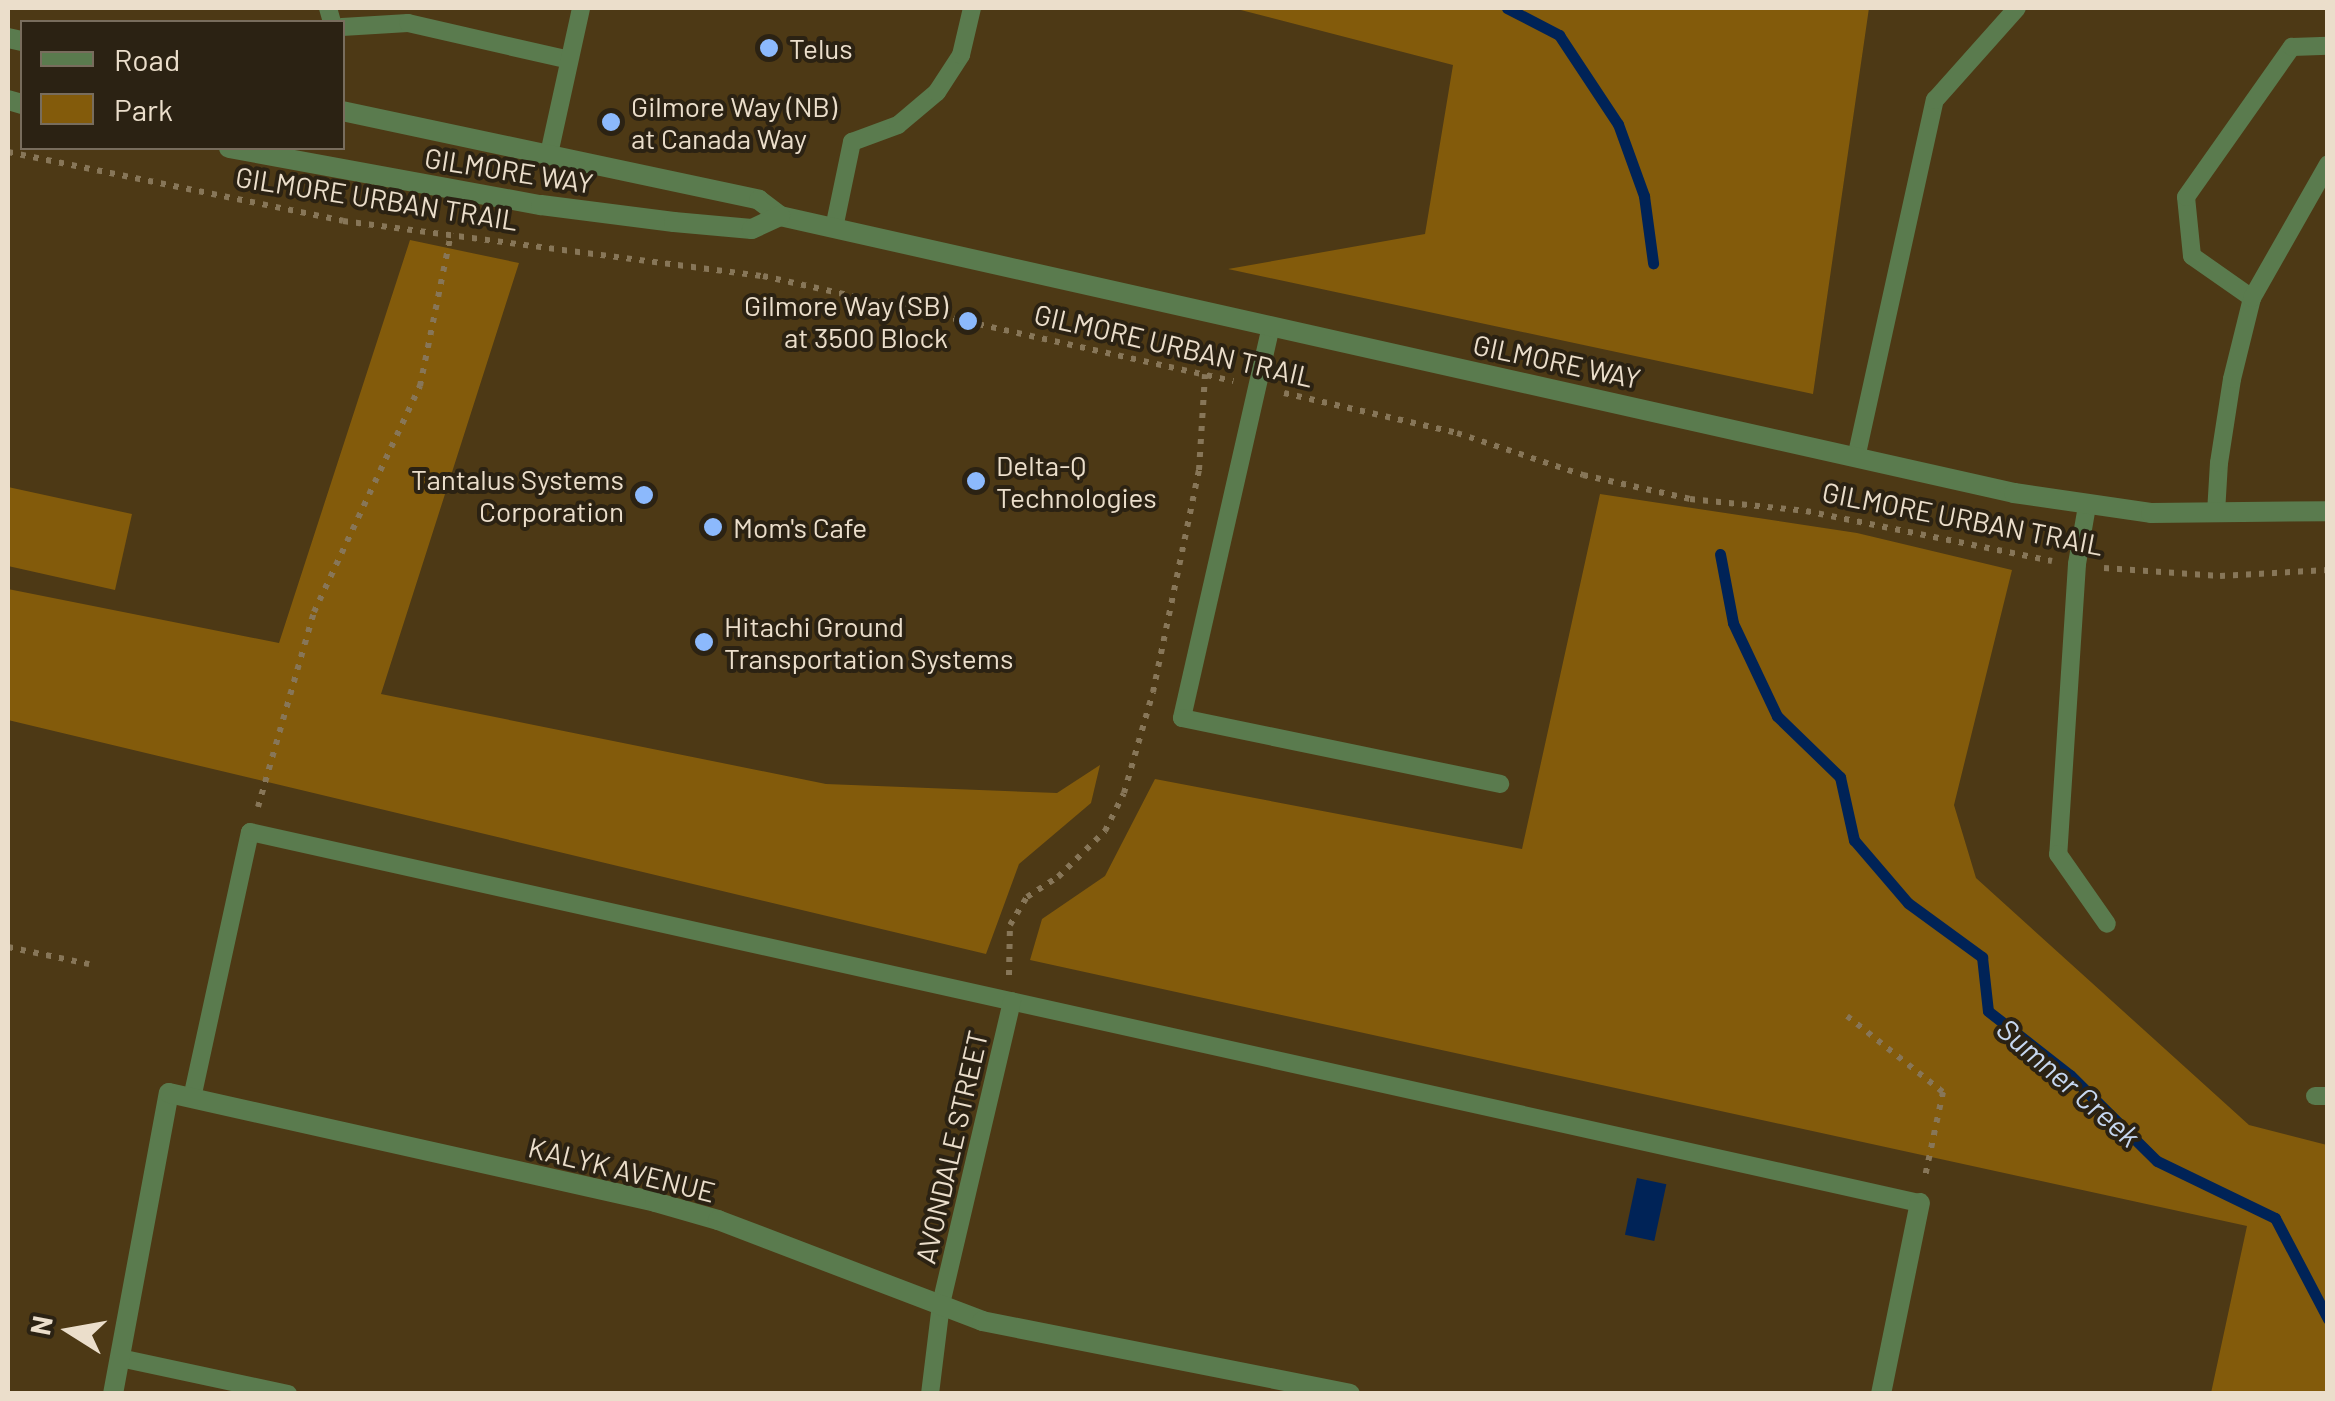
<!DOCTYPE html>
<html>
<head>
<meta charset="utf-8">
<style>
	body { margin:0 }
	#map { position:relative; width:2335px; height:1401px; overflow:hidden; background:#4d3915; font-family:Barlow,sans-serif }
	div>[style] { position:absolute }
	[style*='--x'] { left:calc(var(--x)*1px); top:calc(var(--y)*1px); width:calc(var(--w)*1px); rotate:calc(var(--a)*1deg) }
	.green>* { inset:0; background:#835b0b }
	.water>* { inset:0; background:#002357; transform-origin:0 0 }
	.stream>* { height:11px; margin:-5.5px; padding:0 5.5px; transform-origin:5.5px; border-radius:5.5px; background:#002357 }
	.path>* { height:6px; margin-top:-3px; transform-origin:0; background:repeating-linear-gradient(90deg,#877658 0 5px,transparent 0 13px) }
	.service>* { height:18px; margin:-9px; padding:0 9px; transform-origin:9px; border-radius:9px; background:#5a7b4e }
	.minor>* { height:20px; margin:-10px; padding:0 10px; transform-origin:10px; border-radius:10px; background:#5a7b4e }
	.tertiary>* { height:20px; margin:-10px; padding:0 10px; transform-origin:10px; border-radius:10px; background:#5a7b4e }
	.dots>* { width:28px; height:28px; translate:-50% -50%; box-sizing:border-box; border:5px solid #2b2213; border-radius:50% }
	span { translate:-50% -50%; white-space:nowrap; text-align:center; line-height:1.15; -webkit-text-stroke:8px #2b2213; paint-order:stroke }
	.poi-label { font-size:28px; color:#ebdecb }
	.left { translate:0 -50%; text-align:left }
	.right { translate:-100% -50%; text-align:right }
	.street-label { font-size:28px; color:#ebdecb }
	.water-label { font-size:30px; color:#c6d7f0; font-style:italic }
	.frame { position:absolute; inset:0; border:10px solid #ebdecb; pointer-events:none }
	.legend { position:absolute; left:20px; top:20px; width:325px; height:130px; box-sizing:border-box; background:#2b2213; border:2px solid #786d5d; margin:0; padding:12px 18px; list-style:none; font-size:30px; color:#ebdecb }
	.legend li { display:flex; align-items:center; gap:20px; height:50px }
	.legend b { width:50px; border:2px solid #786d5d }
	.north { position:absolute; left:20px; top:1281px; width:100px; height:100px; -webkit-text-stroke:8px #2b2213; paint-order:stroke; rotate:281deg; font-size:28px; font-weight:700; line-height:40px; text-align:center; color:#ebdecb }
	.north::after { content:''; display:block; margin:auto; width:35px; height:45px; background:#ebdecb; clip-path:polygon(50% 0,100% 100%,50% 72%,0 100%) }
</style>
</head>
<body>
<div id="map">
	<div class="green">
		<div style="clip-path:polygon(1233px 8px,1869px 8px,1813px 394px,1228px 269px,1425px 234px,1453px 65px)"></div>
		<div style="clip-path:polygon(410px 240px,519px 263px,381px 694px,826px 784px,1057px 793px,1100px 765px,1091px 803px,1019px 864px,986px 954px,8px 720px,8px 589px,279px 643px)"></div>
		<div style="clip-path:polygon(8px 487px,132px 514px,115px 590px,8px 566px)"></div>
		<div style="clip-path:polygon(1600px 494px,1857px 533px,2012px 570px,1954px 805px,1976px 878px,2249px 1125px,2327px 1145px,2327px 1393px,2211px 1393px,2247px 1226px,1030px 960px,1042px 919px,1105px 876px,1155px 779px,1522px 849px)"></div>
	</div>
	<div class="water">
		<div style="left:1637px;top:1178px;width:30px;height:58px;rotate:12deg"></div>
	</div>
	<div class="stream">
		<div style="--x:1507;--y:8;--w:59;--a:27.4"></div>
		<div style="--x:1559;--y:35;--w:107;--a:56.5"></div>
		<div style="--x:1618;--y:124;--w:77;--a:70.1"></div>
		<div style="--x:1644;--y:196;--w:68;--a:82.3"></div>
		<div style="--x:1720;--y:554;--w:70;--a:79.3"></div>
		<div style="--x:1733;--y:623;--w:103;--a:64.7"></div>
		<div style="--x:1777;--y:716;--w:88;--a:44.1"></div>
		<div style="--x:1840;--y:777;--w:65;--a:77.5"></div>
		<div style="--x:1854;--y:840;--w:83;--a:49.4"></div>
		<div style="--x:1908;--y:903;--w:92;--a:36.1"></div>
		<div style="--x:1982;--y:957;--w:54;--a:83.7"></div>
		<div style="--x:1988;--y:1011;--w:104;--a:38"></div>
		<div style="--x:2070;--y:1075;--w:122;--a:44.7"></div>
		<div style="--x:2157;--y:1161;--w:131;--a:25.8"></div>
		<div style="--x:2275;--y:1218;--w:114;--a:62.3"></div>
	</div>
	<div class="path">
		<div style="--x:8;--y:152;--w:342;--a:11.6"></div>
		<div style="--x:343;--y:221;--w:424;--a:7.5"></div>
		<div style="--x:763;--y:276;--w:482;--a:12.6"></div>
		<div style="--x:1284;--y:393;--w:178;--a:13"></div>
		<div style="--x:1457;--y:433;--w:133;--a:18.4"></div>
		<div style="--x:1583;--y:475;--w:110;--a:12.6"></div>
		<div style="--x:1690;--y:499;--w:117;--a:5.9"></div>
		<div style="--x:1806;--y:511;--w:251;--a:11.5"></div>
		<div style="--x:2104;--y:568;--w:116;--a:3.9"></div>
		<div style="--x:2220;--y:576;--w:108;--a:-3.2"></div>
		<div style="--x:258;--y:807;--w:203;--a:-74"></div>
		<div style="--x:314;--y:612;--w:250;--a:-64.9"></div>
		<div style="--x:420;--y:386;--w:156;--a:-78.5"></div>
		<div style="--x:8;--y:947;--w:83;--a:11.9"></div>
		<div style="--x:1009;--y:975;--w:50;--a:-88.9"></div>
		<div style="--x:1010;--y:925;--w:33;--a:-59"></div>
		<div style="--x:1027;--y:897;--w:37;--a:-33"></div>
		<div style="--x:1058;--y:877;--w:66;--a:-44.4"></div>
		<div style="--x:1105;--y:831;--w:42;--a:-63.4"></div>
		<div style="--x:1124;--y:793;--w:105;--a:-74"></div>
		<div style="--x:1153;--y:692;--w:227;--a:-78.3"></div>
		<div style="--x:1199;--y:470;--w:96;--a:-86.4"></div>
		<div style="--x:1847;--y:1016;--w:122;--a:38.4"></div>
		<div style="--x:1943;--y:1092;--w:87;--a:102"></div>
	</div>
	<div class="service">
		<div style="--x:328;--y:8;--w:15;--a:74"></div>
		<div style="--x:342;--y:27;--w:66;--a:-3.5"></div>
		<div style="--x:408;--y:23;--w:165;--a:12.9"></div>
		<div style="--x:549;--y:154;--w:149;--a:-77.6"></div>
		<div style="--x:834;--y:228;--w:88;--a:-78.2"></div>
		<div style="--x:852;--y:142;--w:49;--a:-20.3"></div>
		<div style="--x:898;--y:125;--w:51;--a:-40.2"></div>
		<div style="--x:937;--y:92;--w:44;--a:-57"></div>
		<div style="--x:961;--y:55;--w:48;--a:-76.8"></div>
		<div style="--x:2252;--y:298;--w:73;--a:-145"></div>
		<div style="--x:2192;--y:256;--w:59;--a:-95.8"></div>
		<div style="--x:2186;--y:197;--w:184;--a:-54.8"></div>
		<div style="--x:2292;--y:47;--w:36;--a:-2"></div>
		<div style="--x:1271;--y:326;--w:402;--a:102.8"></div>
		<div style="--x:1182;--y:718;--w:325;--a:11.7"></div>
		<div style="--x:1856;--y:458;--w:367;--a:-77.6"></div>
		<div style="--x:1935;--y:100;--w:123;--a:-48.3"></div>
		<div style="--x:2087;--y:506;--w:59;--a:99.8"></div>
		<div style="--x:2077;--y:564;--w:291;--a:93.7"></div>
		<div style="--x:2058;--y:854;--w:85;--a:55"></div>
		<div style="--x:2216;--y:513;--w:50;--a:-86.6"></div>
		<div style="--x:2219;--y:463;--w:85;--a:-81.2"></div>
		<div style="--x:2232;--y:379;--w:83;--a:-76.1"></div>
		<div style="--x:2252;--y:298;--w:154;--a:-60.4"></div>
		<div style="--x:2315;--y:1096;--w:13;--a:0"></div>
		<div style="--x:192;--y:1098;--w:272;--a:-77.7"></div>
		<div style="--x:250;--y:832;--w:1711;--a:12.53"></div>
		<div style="--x:120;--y:1358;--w:172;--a:12.1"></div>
		<div style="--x:930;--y:1394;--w:91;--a:-83"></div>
		<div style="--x:941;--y:1304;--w:311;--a:-76.8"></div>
	</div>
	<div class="minor">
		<div style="--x:113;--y:1394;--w:306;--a:-79.5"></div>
		<div style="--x:169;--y:1093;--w:498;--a:12.6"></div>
		<div style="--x:655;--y:1202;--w:66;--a:15.9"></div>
		<div style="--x:718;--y:1220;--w:283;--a:20.9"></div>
		<div style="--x:982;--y:1321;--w:375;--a:11.2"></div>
		<div style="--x:1881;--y:1394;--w:195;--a:-78.5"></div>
	</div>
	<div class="tertiary">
		<div style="--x:8;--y:38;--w:14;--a:12"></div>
		<div style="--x:8;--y:100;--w:15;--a:16"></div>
		<div style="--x:342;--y:111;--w:426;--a:12"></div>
		<div style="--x:759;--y:200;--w:26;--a:37"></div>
		<div style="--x:780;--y:216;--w:1265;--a:12.65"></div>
		<div style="--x:2014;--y:493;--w:138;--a:8.3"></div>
		<div style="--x:2151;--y:513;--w:177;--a:-0.6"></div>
		<div style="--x:229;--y:148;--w:317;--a:10.4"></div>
		<div style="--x:541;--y:205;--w:134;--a:7.3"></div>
		<div style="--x:674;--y:222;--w:78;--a:5.1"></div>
		<div style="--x:752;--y:229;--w:31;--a:-25"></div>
	</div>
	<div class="dots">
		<div style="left:769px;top:48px;background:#8cb9fc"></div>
		<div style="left:611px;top:122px;background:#8cb9fc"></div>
		<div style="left:968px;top:321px;background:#8cb9fc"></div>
		<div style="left:976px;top:481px;background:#8cb9fc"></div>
		<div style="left:644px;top:495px;background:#8cb9fc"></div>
		<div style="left:713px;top:527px;background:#8cb9fc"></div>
		<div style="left:704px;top:642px;background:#8cb9fc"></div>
	</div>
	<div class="poi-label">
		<span class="left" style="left:789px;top:48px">Telus</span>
		<span class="left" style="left:631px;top:122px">Gilmore Way (NB)<br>at Canada Way</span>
		<span class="right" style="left:948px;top:321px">Gilmore Way (SB)<br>at 3500 Block</span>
		<span class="left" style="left:996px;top:481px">Delta-Q<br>Technologies</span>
		<span class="right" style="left:624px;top:495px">Tantalus Systems<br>Corporation</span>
		<span class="left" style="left:733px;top:527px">Mom's Cafe</span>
		<span class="left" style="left:724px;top:642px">Hitachi Ground<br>Transportation Systems</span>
	</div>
	<div class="street-label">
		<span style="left:509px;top:170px;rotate:9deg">GILMORE WAY</span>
		<span style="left:377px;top:198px;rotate:9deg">GILMORE URBAN TRAIL</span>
		<span style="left:1174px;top:345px;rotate:13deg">GILMORE URBAN TRAIL</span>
		<span style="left:1557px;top:361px;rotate:12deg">GILMORE WAY</span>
		<span style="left:1963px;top:518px;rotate:11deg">GILMORE URBAN TRAIL</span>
		<span style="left:951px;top:1147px;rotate:-77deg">AVONDALE STREET</span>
		<span style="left:622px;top:1169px;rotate:14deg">KALYK AVENUE</span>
	</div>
	<div class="water-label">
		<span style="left:2069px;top:1082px;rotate:41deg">Sumner Creek</span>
	</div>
	<div class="frame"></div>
	<ul class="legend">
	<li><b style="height:12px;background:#5a7b4e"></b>Road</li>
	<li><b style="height:28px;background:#835b0b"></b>Park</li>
	</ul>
	<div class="north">N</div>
</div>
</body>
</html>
